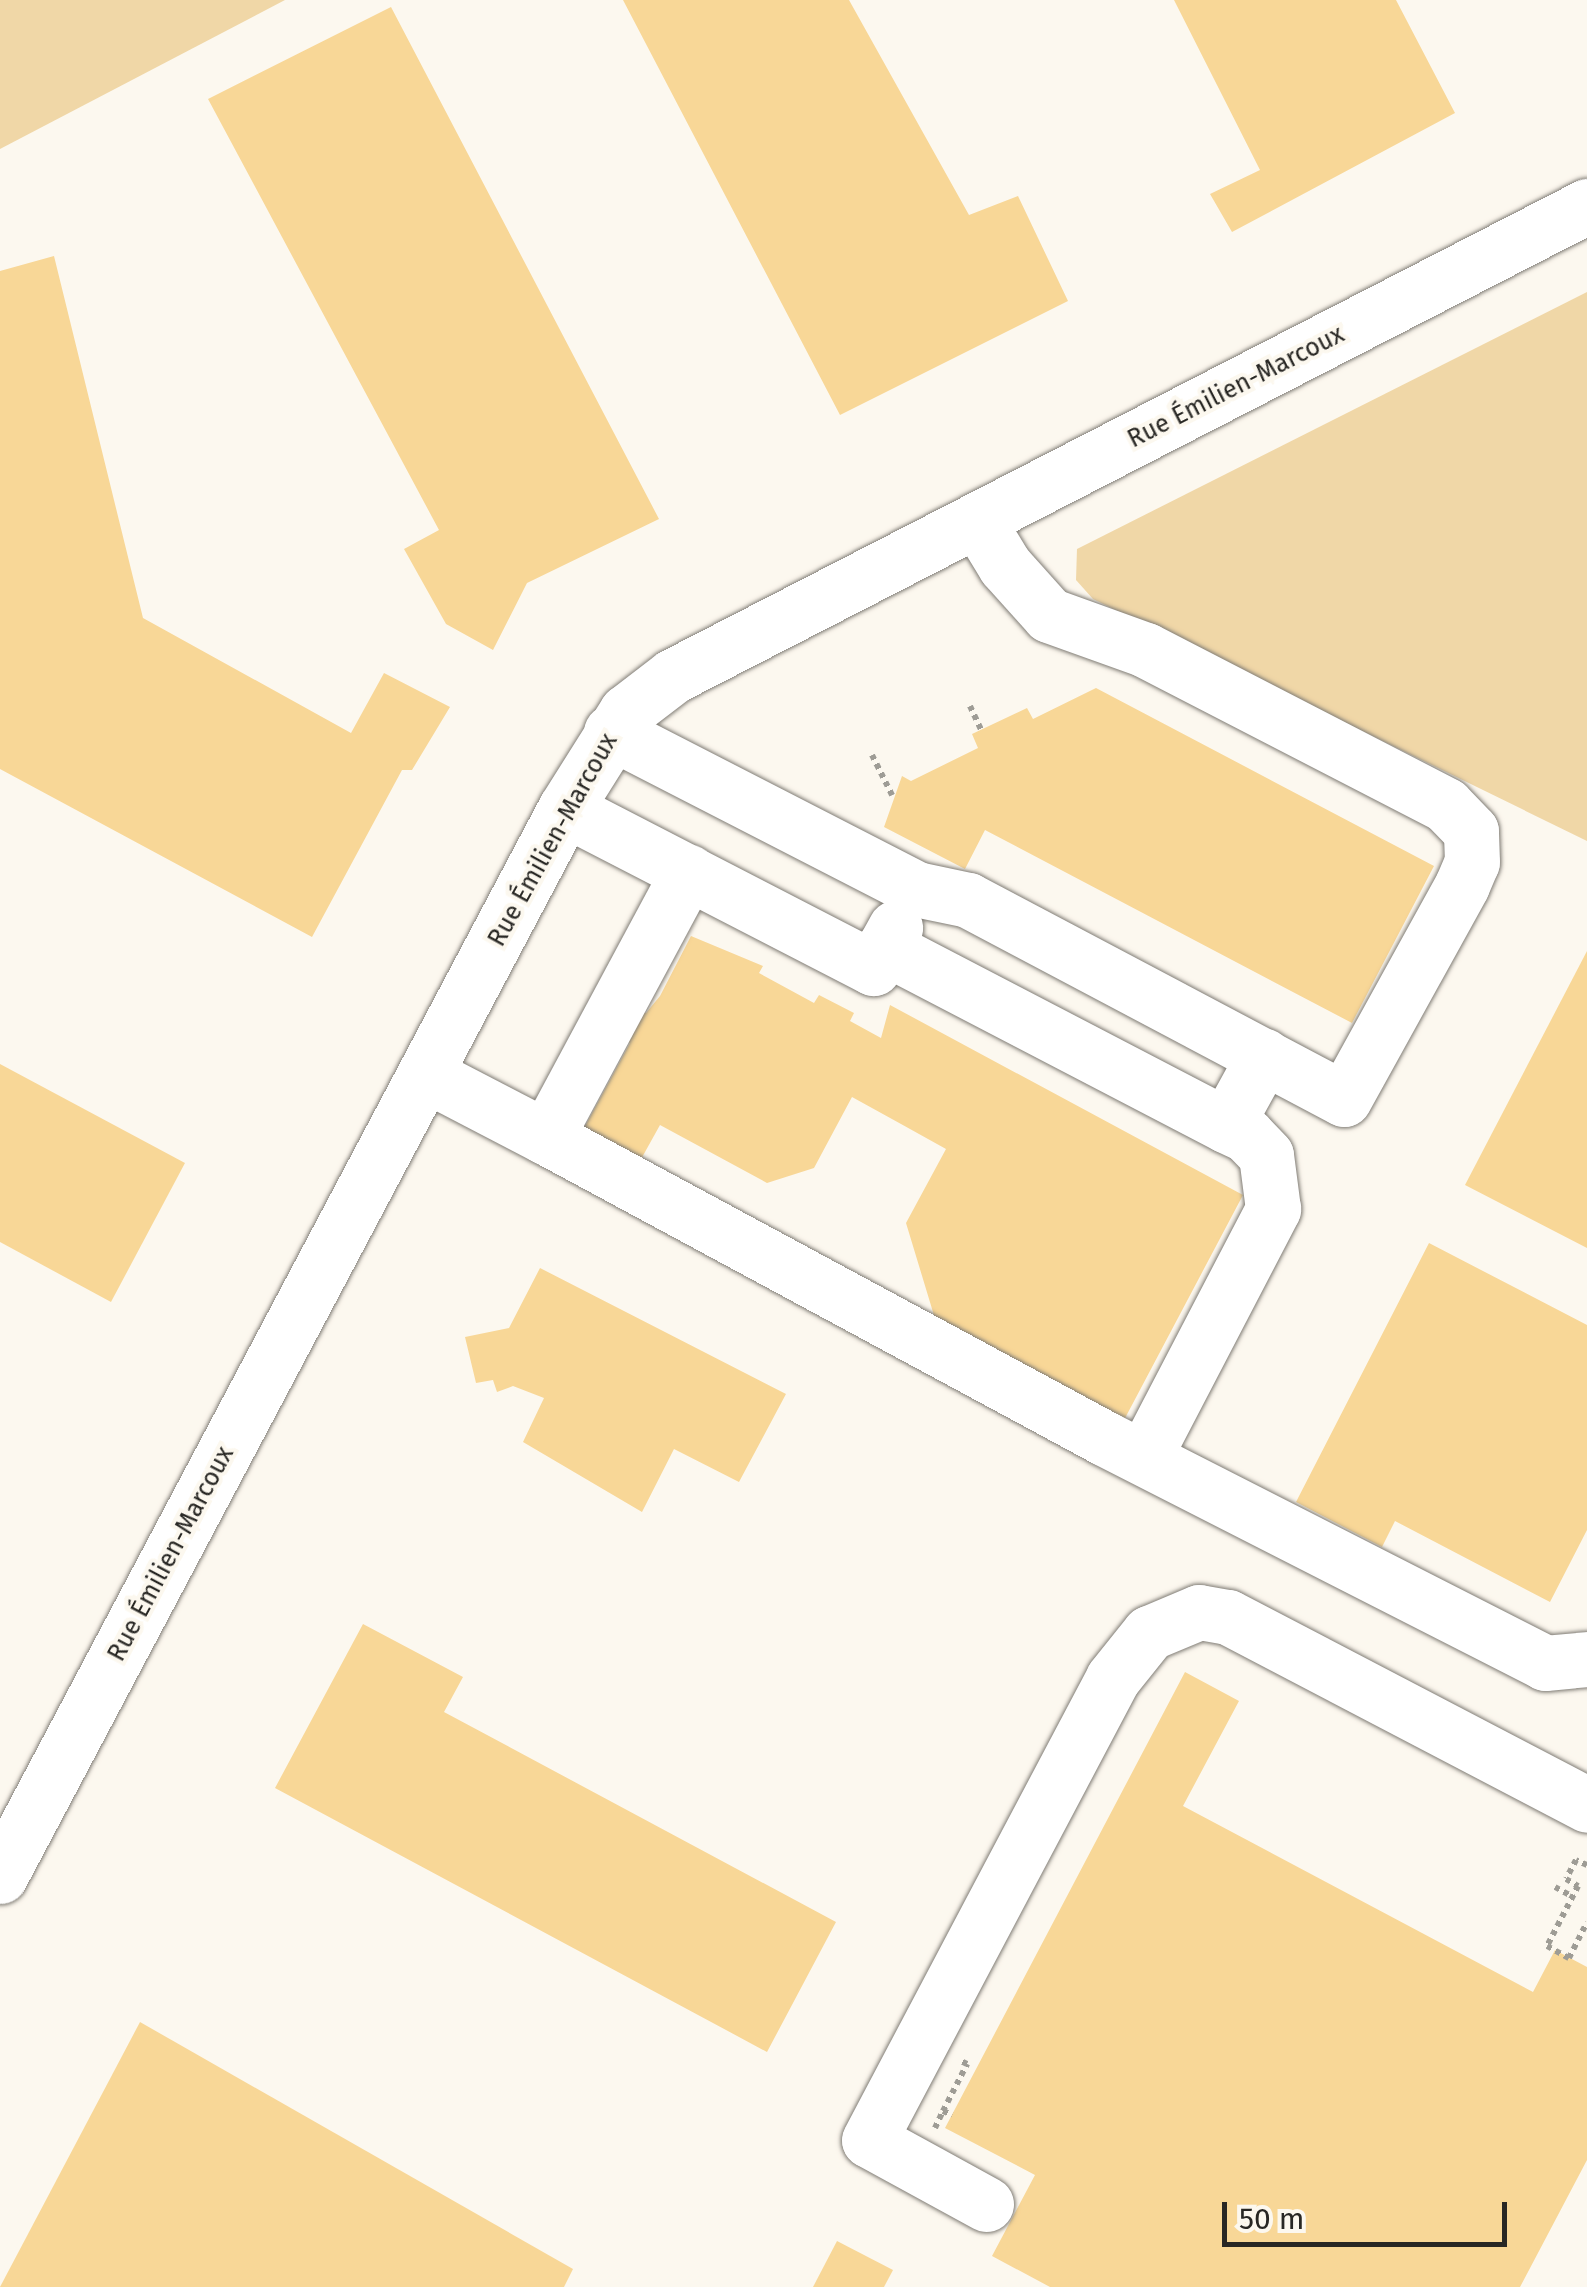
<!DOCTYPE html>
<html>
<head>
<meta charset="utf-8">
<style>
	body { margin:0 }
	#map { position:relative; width:1587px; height:2287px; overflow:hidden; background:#fcf8ef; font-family:"Fira Sans",sans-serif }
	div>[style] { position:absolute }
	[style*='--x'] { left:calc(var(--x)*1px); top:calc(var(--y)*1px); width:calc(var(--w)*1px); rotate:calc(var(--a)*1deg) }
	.green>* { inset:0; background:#f0d7a7 }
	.building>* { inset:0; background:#f8d797 }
	.path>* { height:6px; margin-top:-3px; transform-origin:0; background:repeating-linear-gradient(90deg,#9e9c95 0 5px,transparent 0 10px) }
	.roads { filter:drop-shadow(0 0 2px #807c75) drop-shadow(0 0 2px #807c75) }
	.minor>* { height:55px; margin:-27.5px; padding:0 27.5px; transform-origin:27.5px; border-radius:27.5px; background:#fff }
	span { translate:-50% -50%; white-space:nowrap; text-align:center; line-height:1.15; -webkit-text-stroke:8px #fcf8ef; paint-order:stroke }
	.street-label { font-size:25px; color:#282724 }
	.scale { position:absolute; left:1222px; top:2202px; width:285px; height:45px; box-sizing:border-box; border:5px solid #282724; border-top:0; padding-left:12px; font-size:30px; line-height:35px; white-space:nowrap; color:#282724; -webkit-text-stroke:8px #fcf8ef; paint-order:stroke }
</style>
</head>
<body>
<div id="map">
	<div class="green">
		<div style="clip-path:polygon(0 0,285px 0,0 149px)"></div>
		<div style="clip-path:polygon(1587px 292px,1587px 841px,1093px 599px,1076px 580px,1077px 549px)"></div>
	</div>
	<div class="building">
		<div style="clip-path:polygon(623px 0,849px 0,969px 215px,1018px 196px,1068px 301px,840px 415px)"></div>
		<div style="clip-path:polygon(1174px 0,1396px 0,1455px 113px,1232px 232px,1210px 194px,1260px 170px)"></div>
		<div style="clip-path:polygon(391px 7px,659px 519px,527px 583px,493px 650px,446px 624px,404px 549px,439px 530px,208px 99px)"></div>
		<div style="clip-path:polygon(54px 256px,143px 618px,351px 733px,384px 673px,450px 707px,412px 770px,402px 770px,312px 937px,0 769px,0 271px)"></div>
		<div style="clip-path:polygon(1096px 688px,1434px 866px,1352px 1023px,985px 830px,965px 869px,884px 827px,902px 776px,911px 781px,978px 748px,972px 734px,1027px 708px,1033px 719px)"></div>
		<div style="clip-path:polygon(691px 936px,763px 966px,759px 973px,814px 1003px,819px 995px,854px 1013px,850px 1021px,881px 1038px,890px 1005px,1243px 1195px,1123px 1422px,936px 1322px,906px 1223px,946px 1149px,901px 1124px,852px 1097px,814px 1168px,767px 1183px,660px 1125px,640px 1161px,583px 1130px,630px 1043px,623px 1040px,639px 1011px,646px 1013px,660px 996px)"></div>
		<div style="clip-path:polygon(1587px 951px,1587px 1248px,1465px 1185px)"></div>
		<div style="clip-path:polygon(0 1064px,185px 1163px,111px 1302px,0 1242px)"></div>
		<div style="clip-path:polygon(1429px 1243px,1587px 1325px,1587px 1530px,1550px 1602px,1395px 1521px,1382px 1547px,1296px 1502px)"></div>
		<div style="clip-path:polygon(540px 1268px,786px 1394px,739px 1482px,674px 1449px,642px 1512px,523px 1442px,544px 1398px,513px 1386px,497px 1392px,493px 1380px,476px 1383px,465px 1337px,509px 1328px)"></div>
		<div style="clip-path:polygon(363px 1624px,463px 1677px,444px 1712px,836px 1922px,767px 2052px,275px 1788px)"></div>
		<div style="clip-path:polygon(1185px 1672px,1239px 1701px,1183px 1806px,1533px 1992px,1555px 1950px,1587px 1967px,1587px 2160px,1520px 2287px,1050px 2287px,992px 2256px,1035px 2175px,945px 2128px)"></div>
		<div style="clip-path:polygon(140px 2022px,573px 2269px,564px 2287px,0 2287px)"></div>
		<div style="clip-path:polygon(837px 2241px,893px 2270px,884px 2287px,813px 2287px)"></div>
	</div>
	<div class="path">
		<div style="--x:970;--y:706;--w:26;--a:65"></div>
		<div style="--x:872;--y:755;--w:45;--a:63.4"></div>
		<div style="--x:1587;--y:1865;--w:12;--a:-156"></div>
		<div style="--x:1576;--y:1860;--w:21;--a:118"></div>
		<div style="--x:1566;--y:1879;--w:14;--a:30"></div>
		<div style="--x:1578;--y:1886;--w:68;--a:117.3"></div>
		<div style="--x:1547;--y:1946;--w:25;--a:29"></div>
		<div style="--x:1569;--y:1958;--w:40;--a:-63.4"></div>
		<div style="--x:1555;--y:1887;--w:21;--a:29"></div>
		<div style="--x:943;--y:2111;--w:53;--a:-62.9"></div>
		<div style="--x:967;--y:2064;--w:7;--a:-153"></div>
		<div style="--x:935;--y:2128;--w:19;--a:-65"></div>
		<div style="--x:943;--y:2111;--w:10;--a:24"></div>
	</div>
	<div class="roads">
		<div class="minor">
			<div style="--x:611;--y:732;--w:343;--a:27.2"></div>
			<div style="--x:916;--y:889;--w:53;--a:11.9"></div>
			<div style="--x:968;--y:900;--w:425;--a:27.9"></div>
			<div style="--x:1344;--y:1099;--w:244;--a:-61.1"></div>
			<div style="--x:1462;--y:885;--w:25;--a:-67"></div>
			<div style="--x:1472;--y:862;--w:31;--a:-92"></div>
			<div style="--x:1471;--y:831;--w:36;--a:-134"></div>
			<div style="--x:1446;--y:805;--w:338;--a:-152.7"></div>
			<div style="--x:1146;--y:650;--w:103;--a:-160.2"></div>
			<div style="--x:1049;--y:615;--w:66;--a:-131.9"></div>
			<div style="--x:1005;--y:566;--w:54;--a:-121.3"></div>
			<div style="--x:565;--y:809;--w:347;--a:27.3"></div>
			<div style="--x:873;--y:968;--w:46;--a:-61.2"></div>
			<div style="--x:884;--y:947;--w:386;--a:27.5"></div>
			<div style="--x:1226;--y:1125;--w:79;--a:-61.2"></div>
			<div style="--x:425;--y:1074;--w:136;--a:27.5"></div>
			<div style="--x:546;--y:1137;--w:301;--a:-61.8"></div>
			<div style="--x:546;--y:1137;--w:634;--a:28.34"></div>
			<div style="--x:1104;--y:1438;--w:495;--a:27"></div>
			<div style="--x:1545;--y:1663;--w:42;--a:-5.4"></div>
			<div style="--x:1144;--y:1457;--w:280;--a:-62.5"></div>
			<div style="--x:1273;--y:1209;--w:54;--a:-97.4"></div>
			<div style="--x:1266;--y:1155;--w:28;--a:-134"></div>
			<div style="--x:1247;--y:1135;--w:23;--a:-155"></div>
			<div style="--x:0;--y:1876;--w:1207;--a:-62.1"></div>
			<div style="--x:565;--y:809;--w:115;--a:-57.8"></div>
			<div style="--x:626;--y:712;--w:59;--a:-37.5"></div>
			<div style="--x:673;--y:676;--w:1028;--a:-27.21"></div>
			<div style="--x:986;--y:2204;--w:133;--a:-151.3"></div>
			<div style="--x:869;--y:2140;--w:522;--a:-62.16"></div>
			<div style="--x:1113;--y:1678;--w:58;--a:-51.3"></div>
			<div style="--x:1149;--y:1633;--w:54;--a:-22.8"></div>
			<div style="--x:1199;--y:1612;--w:29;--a:10"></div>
			<div style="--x:1228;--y:1617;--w:405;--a:27.6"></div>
		</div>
	</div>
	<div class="street-label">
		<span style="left:1236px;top:387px;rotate:-27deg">Rue Émilien-Marcoux</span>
		<span style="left:553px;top:840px;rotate:-61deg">Rue Émilien-Marcoux</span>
		<span style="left:171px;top:1554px;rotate:-62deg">Rue Émilien-Marcoux</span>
	</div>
	<div class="scale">50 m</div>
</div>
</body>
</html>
